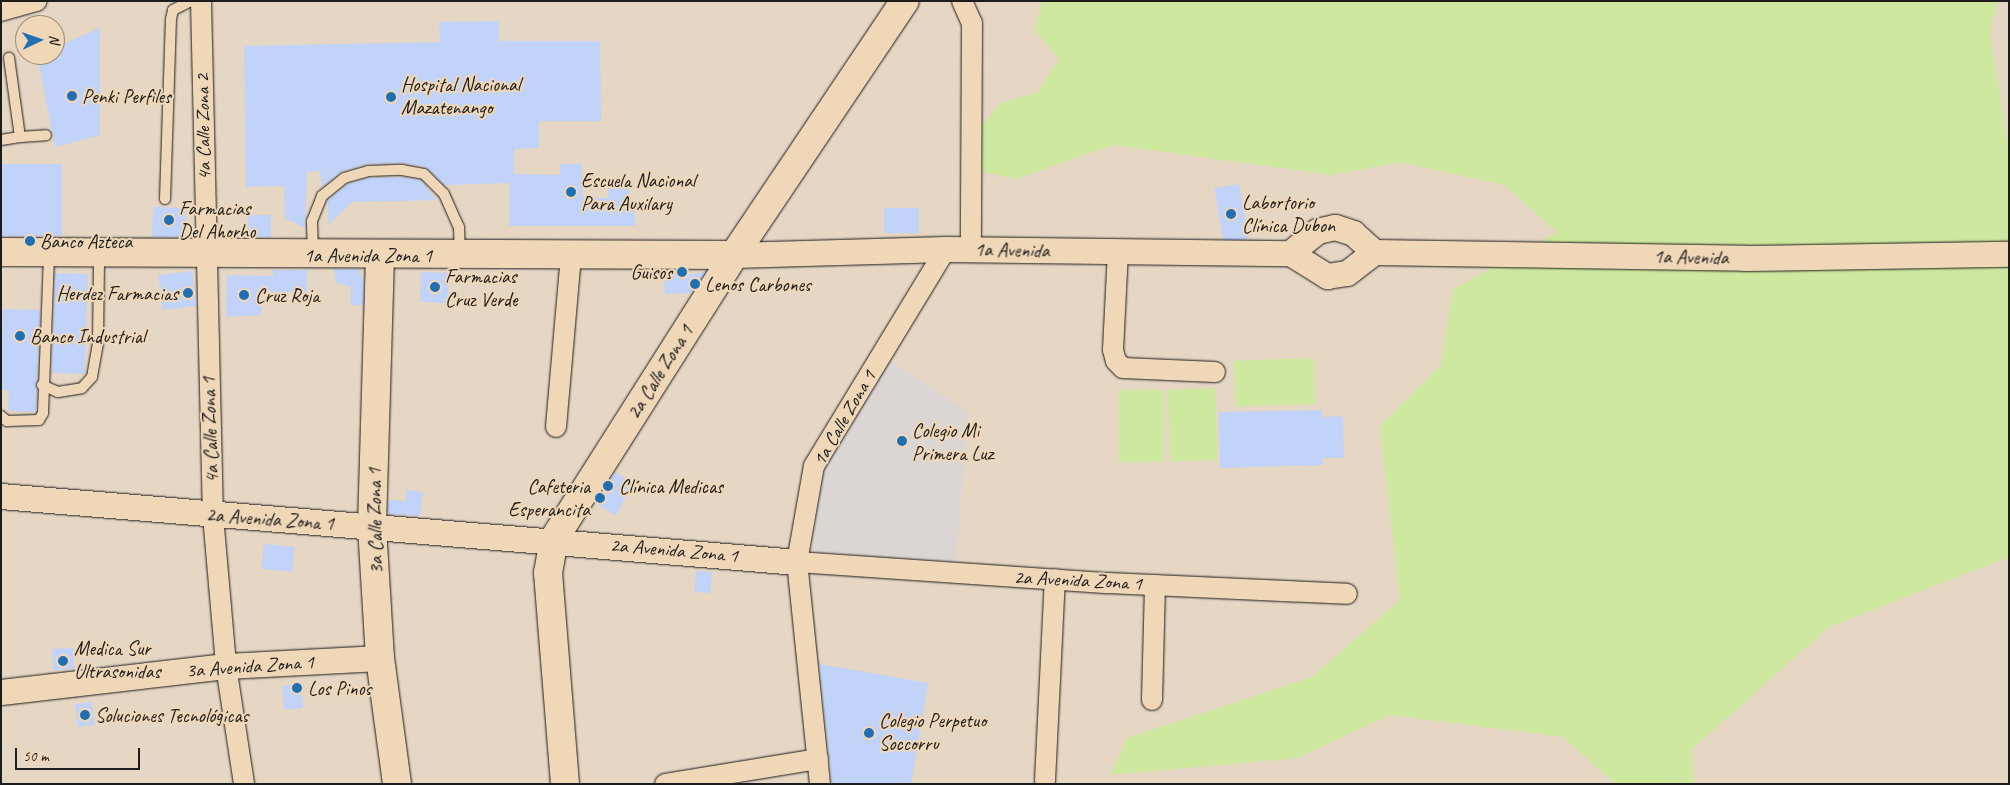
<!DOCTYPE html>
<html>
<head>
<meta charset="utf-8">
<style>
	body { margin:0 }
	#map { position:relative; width:2010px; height:785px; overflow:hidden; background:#e6d6c4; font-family:Caveat,sans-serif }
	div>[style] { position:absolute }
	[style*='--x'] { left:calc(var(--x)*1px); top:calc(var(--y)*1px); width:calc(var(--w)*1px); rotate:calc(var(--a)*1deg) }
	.built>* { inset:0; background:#dbd5d4 }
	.green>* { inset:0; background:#cee89f; transform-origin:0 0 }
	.building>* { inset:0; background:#c1d3f8; transform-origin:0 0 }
	.roads { filter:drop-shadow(0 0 1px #1c1c1c) drop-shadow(0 0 1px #1c1c1c) }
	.service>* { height:10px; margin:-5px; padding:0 5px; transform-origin:5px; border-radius:5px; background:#efd7b7 }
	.minor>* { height:20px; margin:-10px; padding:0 10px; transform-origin:10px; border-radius:10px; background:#efd7b7 }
	.tertiary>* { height:25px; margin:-12.5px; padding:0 12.5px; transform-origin:12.5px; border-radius:12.5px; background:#efd7b7 }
	.secondary>* { height:28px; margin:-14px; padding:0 14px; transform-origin:14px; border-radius:14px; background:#efd7b7 }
	.dots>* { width:14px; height:14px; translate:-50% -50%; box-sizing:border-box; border:2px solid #efd7b7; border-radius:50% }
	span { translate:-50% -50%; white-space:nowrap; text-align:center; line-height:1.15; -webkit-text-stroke:4px #efd7b7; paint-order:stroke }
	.poi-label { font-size:20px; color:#1c1c1c }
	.left { translate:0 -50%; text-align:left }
	.right { translate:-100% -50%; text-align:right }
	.street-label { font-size:20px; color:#1c1c1c }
	.frame { position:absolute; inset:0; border:2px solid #1c1c1c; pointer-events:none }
	.north { position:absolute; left:15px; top:15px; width:50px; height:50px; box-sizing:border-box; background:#efd7b7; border:1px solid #9b8c79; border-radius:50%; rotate:87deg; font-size:14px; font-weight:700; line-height:20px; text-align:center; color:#1c1c1c }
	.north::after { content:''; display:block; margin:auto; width:18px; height:22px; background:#1f6fb2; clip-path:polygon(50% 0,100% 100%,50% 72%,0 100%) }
	.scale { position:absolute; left:15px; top:748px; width:125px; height:22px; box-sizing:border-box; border:2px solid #1c1c1c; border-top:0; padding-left:6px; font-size:15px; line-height:18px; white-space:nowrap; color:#1c1c1c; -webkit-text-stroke:4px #efd7b7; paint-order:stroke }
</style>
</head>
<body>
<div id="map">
	<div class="built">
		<div style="clip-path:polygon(890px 361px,968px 412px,956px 563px,813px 551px,820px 471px)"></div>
	</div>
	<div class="green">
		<div style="clip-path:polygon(1042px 1px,1998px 1px,1990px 32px,2009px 154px,2009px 557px,1829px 627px,1692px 749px,1694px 784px,1615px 784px,1563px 737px,1390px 715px,1297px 758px,1111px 775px,1127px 738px,1312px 677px,1400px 600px,1380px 426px,1441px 365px,1453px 289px,1557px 232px,1504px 185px,1400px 162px,1332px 175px,1113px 145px,1016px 179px,982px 172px,975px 133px,1001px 103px,1038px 92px,1059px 59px,1035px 30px)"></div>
		<div style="left:1314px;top:358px;width:46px;height:80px;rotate:88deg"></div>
		<div style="left:1215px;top:388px;width:72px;height:47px;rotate:88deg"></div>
		<div style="left:1119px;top:390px;width:45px;height:72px"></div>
	</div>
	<div class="building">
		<div style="clip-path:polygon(499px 21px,499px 41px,600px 41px,601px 121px,539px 121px,539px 148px,514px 149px,514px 174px,560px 175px,560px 164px,582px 164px,583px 198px,608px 198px,608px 186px,629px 186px,629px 200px,635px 200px,635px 226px,509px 226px,509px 183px,444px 185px,426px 167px,403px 163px,368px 164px,342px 171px,322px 187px,320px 171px,307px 172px,305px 228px,285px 218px,284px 186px,246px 187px,244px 46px,440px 42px,439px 22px)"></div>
		<div style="clip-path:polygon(100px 28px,100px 135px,55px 147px,37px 55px,55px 55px,55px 48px)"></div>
		<div style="left:1px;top:164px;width:61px;height:72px"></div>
		<div style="clip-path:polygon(401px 177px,421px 180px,436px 200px,352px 202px,328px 225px,328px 200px,347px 184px,369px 178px)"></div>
		<div style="left:1239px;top:184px;width:55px;height:25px;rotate:80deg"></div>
		<div style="clip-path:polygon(153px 207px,186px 208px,186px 232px,180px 237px,152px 237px)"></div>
		<div style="left:919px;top:208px;width:25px;height:35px;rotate:90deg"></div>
		<div style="left:248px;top:215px;width:23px;height:22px"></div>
		<div style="clip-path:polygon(334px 269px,359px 269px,364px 284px,363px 305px,351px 305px,351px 287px,336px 283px)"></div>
		<div style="clip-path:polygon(273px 270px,307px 270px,307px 292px,262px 292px,261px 315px,226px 317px,227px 275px,273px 276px)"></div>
		<div style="clip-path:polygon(664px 270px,686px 270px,686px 275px,705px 272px,692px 293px,665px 294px)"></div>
		<div style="left:192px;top:271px;width:35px;height:34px;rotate:83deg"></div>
		<div style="left:421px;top:272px;width:28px;height:30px;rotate:2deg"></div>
		<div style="left:55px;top:273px;width:33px;height:100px;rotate:2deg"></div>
		<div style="clip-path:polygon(3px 309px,40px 310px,36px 412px,8px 411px,9px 391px,1px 389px)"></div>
		<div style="clip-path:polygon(1322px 410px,1322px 417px,1343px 416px,1344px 458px,1323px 458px,1323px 465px,1220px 468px,1219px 412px)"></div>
		<div style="left:615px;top:472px;width:22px;height:37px;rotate:30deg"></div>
		<div style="clip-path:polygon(407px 490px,423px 492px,420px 516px,388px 514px,388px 500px,406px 501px)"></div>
		<div style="left:264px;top:544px;width:31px;height:25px;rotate:6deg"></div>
		<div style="left:696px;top:571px;width:16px;height:21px;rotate:4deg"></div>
		<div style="left:73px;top:648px;width:21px;height:21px;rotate:87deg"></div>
		<div style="clip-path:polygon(819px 664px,928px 683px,911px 784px,832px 784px)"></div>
		<div style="left:301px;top:684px;width:24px;height:19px;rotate:85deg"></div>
		<div style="left:92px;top:702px;width:23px;height:17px;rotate:83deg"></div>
	</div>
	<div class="roads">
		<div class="service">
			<div style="--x:20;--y:137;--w:26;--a:-4"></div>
			<div style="--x:1;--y:140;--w:19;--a:-9"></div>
			<div style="--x:20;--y:137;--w:80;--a:-97.9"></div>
			<div style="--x:165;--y:199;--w:180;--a:-88.1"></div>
			<div style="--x:171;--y:19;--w:9;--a:-77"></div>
			<div style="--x:173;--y:10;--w:20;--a:-27"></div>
			<div style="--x:313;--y:252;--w:31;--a:-92"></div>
			<div style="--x:312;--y:221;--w:27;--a:-68"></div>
			<div style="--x:322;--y:196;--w:28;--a:-39"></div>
			<div style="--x:344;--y:178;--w:25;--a:-16"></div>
			<div style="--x:368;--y:171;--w:34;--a:-2"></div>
			<div style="--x:402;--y:170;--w:22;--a:10"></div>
			<div style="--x:424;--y:174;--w:28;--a:45"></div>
			<div style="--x:444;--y:194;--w:36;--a:66"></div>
			<div style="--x:459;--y:227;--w:26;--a:88"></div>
			<div style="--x:42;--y:385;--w:17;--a:24"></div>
			<div style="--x:58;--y:392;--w:24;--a:-9"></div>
			<div style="--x:82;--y:388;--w:15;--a:-48"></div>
			<div style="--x:92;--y:377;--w:35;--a:-80"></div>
			<div style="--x:98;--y:343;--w:88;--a:-89.3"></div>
			<div style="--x:1;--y:416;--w:8;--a:40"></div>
			<div style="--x:7;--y:421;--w:32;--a:-2"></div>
			<div style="--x:39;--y:420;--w:8;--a:-60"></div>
			<div style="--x:43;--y:413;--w:159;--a:-87.8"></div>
		</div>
		<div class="minor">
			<div style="--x:201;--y:1;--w:515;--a:88.67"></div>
			<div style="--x:213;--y:516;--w:151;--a:85"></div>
			<div style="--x:226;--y:666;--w:119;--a:81.3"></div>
			<div style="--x:962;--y:1;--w:24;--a:66"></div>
			<div style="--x:972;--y:23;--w:226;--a:90.3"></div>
			<div style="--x:1;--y:11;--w:37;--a:-16"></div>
			<div style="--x:1118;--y:251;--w:99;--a:92.9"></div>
			<div style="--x:1113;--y:350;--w:11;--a:75"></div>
			<div style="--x:1116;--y:361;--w:10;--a:45"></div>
			<div style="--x:1123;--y:368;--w:92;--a:2.5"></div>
			<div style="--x:556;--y:427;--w:174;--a:-85"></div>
			<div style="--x:797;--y:562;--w:312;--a:3.9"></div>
			<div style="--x:1108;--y:583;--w:239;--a:2.6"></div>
			<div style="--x:1152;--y:700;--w:115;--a:-88.5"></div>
			<div style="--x:1045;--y:781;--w:202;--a:-87.2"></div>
			<div style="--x:665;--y:784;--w:155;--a:-9.3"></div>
			<div style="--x:820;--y:784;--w:223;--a:-95.9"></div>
			<div style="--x:797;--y:562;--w:97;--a:-80"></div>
			<div style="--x:814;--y:466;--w:254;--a:-58.7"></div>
		</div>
		<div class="tertiary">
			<div style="--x:1290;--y:253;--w:35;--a:-39"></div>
			<div style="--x:1317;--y:231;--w:18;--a:-13"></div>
			<div style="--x:1335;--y:227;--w:19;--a:18"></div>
			<div style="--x:1353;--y:233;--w:28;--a:42"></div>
			<div style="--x:734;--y:255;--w:212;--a:-1.6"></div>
			<div style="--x:946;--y:249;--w:344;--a:0.7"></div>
			<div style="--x:1290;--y:253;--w:44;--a:31.9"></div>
			<div style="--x:1327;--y:276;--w:20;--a:-9"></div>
			<div style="--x:1347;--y:273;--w:34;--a:-38"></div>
			<div style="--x:1374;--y:252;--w:371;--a:0.9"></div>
			<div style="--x:1745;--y:258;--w:264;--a:-0.9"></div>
			<div style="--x:1;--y:496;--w:799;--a:4.74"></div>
			<div style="--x:1;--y:692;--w:226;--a:-6.6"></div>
			<div style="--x:226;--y:666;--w:154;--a:-3"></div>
		</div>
		<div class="secondary">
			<div style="--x:1;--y:252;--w:733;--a:0.23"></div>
			<div style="--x:380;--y:256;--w:271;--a:91.7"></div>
			<div style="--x:372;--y:527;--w:131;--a:86.5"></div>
			<div style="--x:380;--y:658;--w:127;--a:82.3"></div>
			<div style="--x:565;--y:784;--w:212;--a:-94.6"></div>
			<div style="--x:548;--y:573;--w:35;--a:-80"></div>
			<div style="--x:554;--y:539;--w:336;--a:-57.6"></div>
			<div style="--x:734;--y:255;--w:306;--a:-56.1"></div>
		</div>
	</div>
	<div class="dots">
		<div style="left:72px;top:96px;background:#1f6fb2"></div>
		<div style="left:391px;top:97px;background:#1f6fb2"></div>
		<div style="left:571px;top:192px;background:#1f6fb2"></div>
		<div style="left:1231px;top:214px;background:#1f6fb2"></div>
		<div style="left:169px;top:220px;background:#1f6fb2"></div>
		<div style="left:30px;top:241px;background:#1f6fb2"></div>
		<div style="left:682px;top:272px;background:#1f6fb2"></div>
		<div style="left:695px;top:284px;background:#1f6fb2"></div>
		<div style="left:435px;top:287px;background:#1f6fb2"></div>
		<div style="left:188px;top:293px;background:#1f6fb2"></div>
		<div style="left:244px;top:295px;background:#1f6fb2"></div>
		<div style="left:20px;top:336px;background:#1f6fb2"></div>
		<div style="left:902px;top:441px;background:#1f6fb2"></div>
		<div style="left:608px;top:486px;background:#1f6fb2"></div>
		<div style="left:600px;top:498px;background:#1f6fb2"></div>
		<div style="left:63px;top:661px;background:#1f6fb2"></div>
		<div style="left:297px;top:688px;background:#1f6fb2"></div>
		<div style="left:85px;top:715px;background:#1f6fb2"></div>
		<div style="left:869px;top:733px;background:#1f6fb2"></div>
	</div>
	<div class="poi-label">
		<span class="left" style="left:401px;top:96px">Hospital Nacional<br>Mazatenango</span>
		<span class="left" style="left:82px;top:96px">Penki Perfiles</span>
		<span class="left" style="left:581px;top:192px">Escuela Nacional<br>Para Auxilary</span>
		<span class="left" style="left:1242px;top:214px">Labortorio<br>Clínica Dubon</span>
		<span class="left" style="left:179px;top:220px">Farmacias<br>Del Ahorho</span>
		<span class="left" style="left:40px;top:241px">Banco Azteca</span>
		<span class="right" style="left:672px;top:272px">Guisos</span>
		<span class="left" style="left:445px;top:288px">Farmacias<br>Cruz Verde</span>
		<span class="left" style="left:705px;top:284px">Lenos Carbones</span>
		<span class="right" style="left:178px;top:293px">Herdez Farmacias</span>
		<span class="left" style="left:255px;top:295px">Cruz Roja</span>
		<span class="left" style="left:30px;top:336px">Banco Industrial</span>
		<span class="left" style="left:912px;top:442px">Colegio Mi<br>Primera Luz</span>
		<span class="right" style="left:590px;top:498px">Cafeteria<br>Esperancita</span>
		<span class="left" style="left:619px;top:486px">Clínica Medicas</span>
		<span class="left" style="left:74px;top:660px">Medica Sur<br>Ultrasonidas</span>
		<span class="left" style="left:308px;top:688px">Los Pinos</span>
		<span class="left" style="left:95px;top:715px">Soluciones Tecnológicas</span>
		<span class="left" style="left:879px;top:732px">Colegio Perpetuo<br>Soccorru</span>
	</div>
	<div class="street-label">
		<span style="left:203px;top:127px;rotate:-91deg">4a Calle Zona 2</span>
		<span style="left:1012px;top:250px;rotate:1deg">1a Avenida</span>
		<span style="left:368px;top:255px">1a Avenida Zona 1</span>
		<span style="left:1691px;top:257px;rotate:1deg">1a Avenida</span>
		<span style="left:660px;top:372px;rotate:-58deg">2a Calle Zona 1</span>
		<span style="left:844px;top:418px;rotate:-60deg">1a Calle Zona 1</span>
		<span style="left:210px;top:430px;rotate:-92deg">4a Calle Zona 1</span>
		<span style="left:270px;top:519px;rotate:4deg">2a Avenida Zona 1</span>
		<span style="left:375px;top:521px;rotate:-91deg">3a Calle Zona 1</span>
		<span style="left:674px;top:550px;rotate:5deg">2a Avenida Zona 1</span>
		<span style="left:1078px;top:580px;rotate:3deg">2a Avenida Zona 1</span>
		<span style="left:250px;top:666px;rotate:-4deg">3a Avenida Zona 1</span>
	</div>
	<div class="frame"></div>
	<div class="north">N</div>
	<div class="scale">50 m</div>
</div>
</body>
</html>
